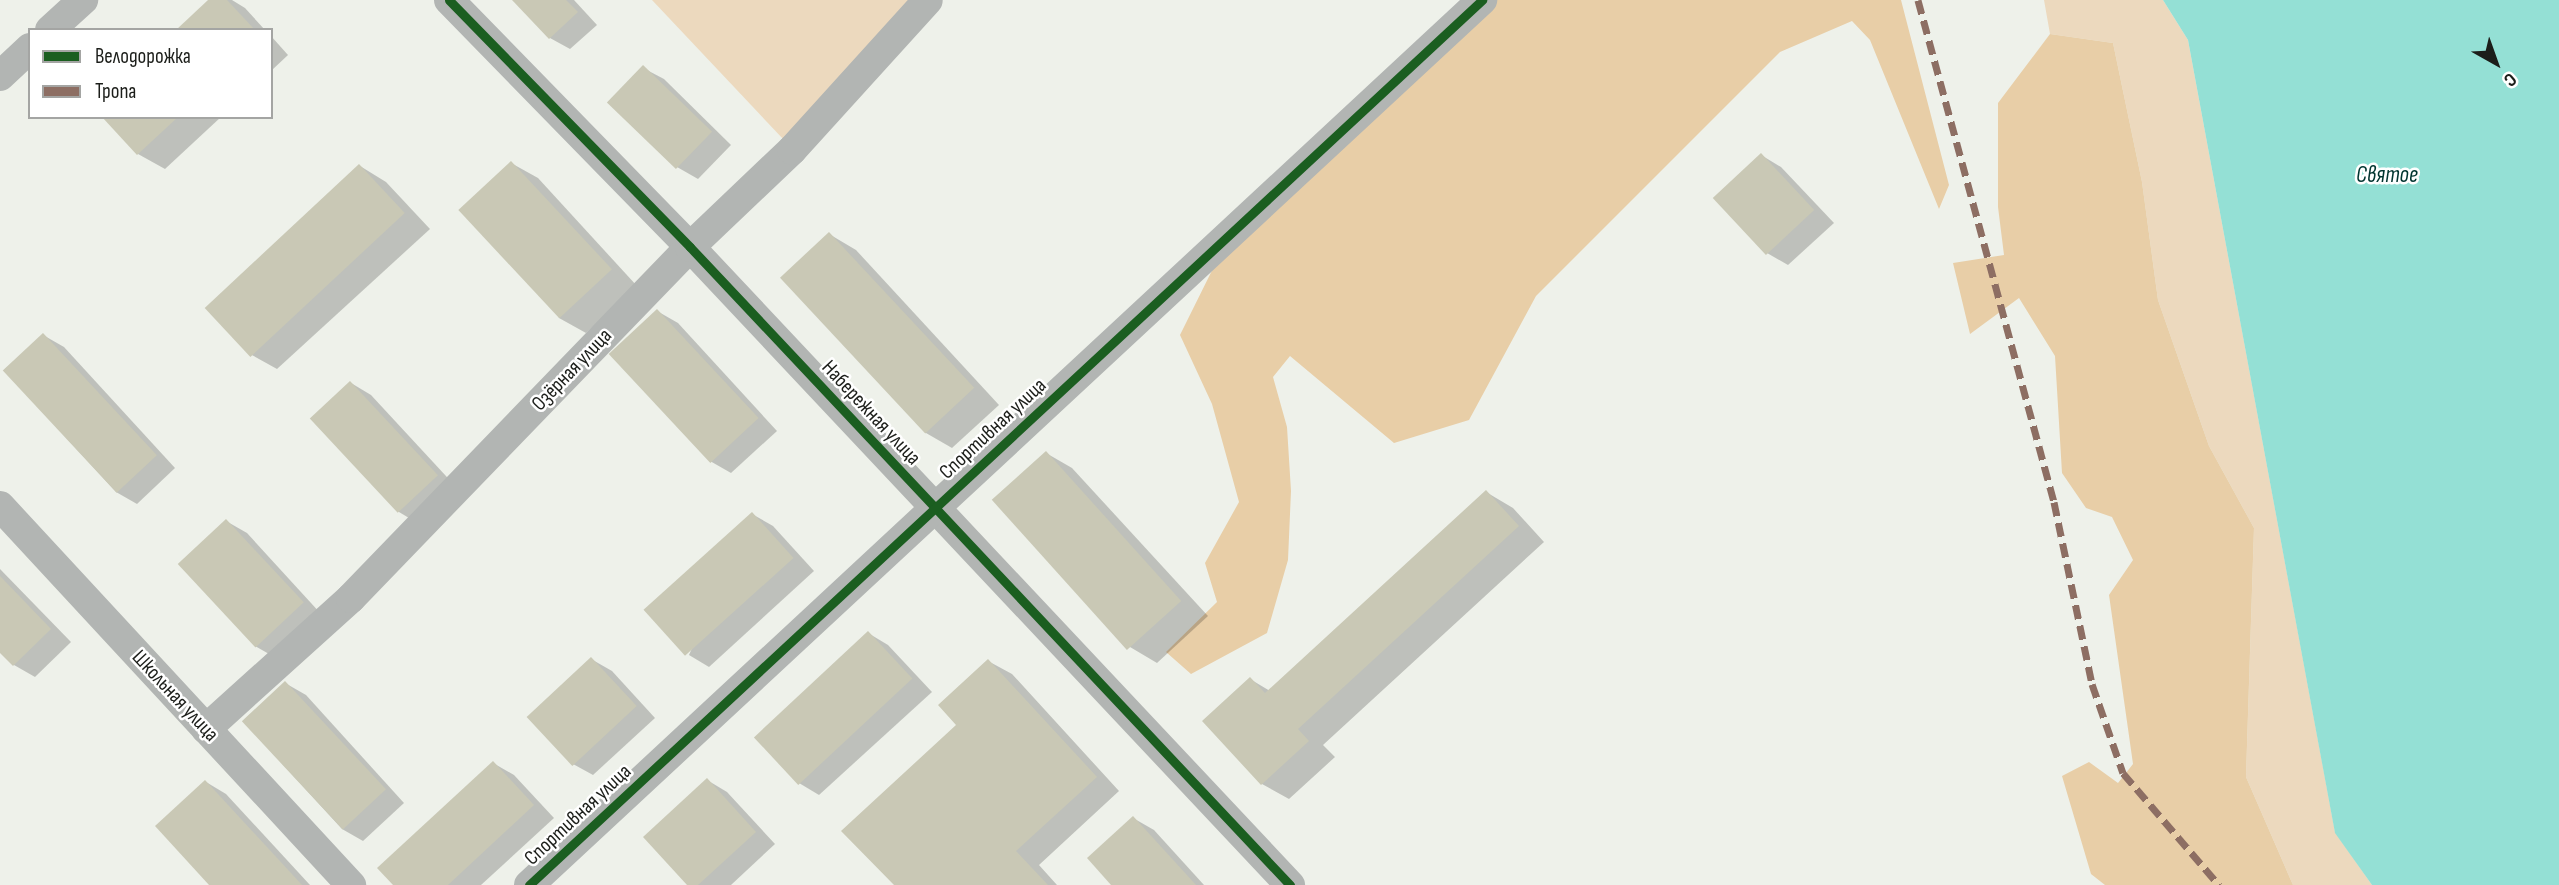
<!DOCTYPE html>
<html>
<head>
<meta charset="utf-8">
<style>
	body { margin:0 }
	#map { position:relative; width:2559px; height:885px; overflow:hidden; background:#eef1ea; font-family:"Sofia Sans Condensed",sans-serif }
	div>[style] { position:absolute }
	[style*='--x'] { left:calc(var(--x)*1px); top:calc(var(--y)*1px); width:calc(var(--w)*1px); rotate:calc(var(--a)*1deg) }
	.green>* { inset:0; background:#ecd9be }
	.forest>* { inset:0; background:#e8cea7 }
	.water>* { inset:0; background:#94e0d5 }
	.shadow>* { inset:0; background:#0003 }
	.building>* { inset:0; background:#c9c8b5; transform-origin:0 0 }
	.minor>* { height:30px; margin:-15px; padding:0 15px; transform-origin:15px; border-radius:15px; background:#b2b5b3 }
	.quiet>* { height:7px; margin-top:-3.5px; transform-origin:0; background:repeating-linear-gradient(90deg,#8d6e63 0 14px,transparent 0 21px) }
	.cycleway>* { height:9px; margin:-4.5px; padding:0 4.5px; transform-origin:4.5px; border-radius:4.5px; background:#1b5e20 }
	span { translate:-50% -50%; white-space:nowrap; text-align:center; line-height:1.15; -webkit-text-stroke:5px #fff; paint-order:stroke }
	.street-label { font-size:21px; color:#1c1e1a }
	.water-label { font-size:23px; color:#003530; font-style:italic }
	.legend { position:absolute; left:28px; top:28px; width:245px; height:91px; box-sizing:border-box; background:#fff; border:2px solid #a4a5a3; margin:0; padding:9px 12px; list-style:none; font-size:21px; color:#1c1e1a }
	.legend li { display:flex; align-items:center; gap:14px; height:35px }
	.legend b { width:35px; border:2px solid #a4a5a3 }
	.north { position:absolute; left:2461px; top:28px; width:70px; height:70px; -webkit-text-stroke:5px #fff; paint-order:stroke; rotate:140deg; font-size:19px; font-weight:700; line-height:28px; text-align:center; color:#1c1e1a }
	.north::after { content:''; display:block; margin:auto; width:24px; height:32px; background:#1c1e1a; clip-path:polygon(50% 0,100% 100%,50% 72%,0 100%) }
</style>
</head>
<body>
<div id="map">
	<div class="green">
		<div style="clip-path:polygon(652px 0,911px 0,784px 140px)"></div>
		<div style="clip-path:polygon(2044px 0,2163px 0,2188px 40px,2335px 832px,2372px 885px,2293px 885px,2246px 777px,2254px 528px,2209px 446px,2158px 300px,2142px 182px,2113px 43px,2050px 34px)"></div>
	</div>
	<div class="forest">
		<div style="clip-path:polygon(1473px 0,1901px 0,1949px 185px,1939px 209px,1870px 40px,1852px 21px,1780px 52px,1536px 296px,1469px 420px,1394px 443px,1290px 356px,1273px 377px,1287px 427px,1291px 491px,1288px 560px,1267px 633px,1191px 674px,1166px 652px,1217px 602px,1205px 563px,1239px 502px,1212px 404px,1180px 335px,1240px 214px)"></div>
		<div style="clip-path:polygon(2050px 34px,2113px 43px,2142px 182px,2158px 300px,2209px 446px,2254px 528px,2246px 777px,2293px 885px,2105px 885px,2091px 874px,2062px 776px,2089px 762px,2118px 783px,2133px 764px,2109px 595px,2133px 560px,2112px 517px,2086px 508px,2062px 473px,2055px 356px,2019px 298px,1970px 334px,1953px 263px,2004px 255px,1998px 207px,1998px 103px)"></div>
	</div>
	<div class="water">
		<div style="clip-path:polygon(2163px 0,2559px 0,2559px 885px,2372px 885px,2335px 833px,2188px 40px)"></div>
	</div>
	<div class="shadow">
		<div style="clip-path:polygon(211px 0,232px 0,245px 8px,265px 30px,178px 30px)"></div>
		<div style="clip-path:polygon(515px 0,574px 0,597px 25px,570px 49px,550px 38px)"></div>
		<div style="clip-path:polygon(271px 36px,288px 55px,271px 71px)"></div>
		<div style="clip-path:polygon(643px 68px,664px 79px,731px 145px,698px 179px,677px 167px)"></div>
		<div style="clip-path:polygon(105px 117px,221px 117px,165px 169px,138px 154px)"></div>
		<div style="clip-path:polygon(1761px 155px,1781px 167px,1834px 223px,1788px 265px,1767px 253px)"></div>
		<div style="clip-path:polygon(511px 163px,538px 178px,637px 286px,586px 333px,559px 318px)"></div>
		<div style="clip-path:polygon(360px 166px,386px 182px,430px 229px,277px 369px,250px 354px)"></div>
		<div style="clip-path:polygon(829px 234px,856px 250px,999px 405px,952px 448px,926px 433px,783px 278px)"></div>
		<div style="clip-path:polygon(657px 311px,678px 323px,777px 431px,731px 473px,710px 461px)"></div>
		<div style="clip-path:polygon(43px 335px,64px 347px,175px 468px,137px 504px,116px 492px,4px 370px)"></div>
		<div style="clip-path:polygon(351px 383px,371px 395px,458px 489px,419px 524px,399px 512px)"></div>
		<div style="clip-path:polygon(1046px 453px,1072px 468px,1208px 616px,1157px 663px,1130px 647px)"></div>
		<div style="clip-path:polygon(1486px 492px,1513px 508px,1544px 542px,1323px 745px,1335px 757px,1289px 799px,1262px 784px,1250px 679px,1270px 691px)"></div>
		<div style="clip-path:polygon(752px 514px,773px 526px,814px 571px,709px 667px,689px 655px)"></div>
		<div style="clip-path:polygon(226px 521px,247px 533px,322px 615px,276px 658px,255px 646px)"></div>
		<div style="clip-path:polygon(0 569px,71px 642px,35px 677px,14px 665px,0 650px)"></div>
		<div style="clip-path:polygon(868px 633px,888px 645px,932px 692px,819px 795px,799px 783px)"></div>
		<div style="clip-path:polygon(591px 659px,612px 671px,655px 718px,593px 775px,573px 764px)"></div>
		<div style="clip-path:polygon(988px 661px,1012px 674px,1119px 791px,1039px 865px,1057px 885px,894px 885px)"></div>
		<div style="clip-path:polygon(285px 683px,306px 695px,404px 803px,363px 841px,342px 829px,243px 721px)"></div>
		<div style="clip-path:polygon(493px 763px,514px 775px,554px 818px,481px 885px,395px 885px)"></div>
		<div style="clip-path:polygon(707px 780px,727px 792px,775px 844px,731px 885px,689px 885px)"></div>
		<div style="clip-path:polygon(206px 782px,226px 794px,310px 885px,212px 885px)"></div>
		<div style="clip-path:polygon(1133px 818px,1154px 830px,1204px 885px,1114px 885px)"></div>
	</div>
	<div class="building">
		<div style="clip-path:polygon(208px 0,227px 0,255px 30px,176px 30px)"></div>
		<div style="clip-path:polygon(512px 0,566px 0,578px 12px,549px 39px)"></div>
		<div style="left:643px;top:65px;width:96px;height:52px;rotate:44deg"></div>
		<div style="clip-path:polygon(102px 117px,178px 117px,137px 155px)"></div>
		<div style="left:1761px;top:153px;width:78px;height:66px;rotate:47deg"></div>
		<div style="left:511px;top:161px;width:148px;height:72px;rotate:47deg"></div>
		<div style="left:359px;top:164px;width:67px;height:211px;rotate:47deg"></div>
		<div style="left:829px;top:232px;width:213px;height:67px;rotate:47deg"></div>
		<div style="left:657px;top:309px;width:149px;height:66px;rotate:47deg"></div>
		<div style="left:43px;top:333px;width:167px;height:55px;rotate:47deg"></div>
		<div style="left:350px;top:381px;width:129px;height:55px;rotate:47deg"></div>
		<div style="left:1046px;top:451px;width:202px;height:73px;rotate:48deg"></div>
		<div style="clip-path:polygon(1486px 490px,1519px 526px,1298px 729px,1309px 741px,1261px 785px,1202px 721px,1250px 677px,1265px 693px)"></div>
		<div style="left:752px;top:512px;width:62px;height:146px;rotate:48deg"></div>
		<div style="left:226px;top:519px;width:114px;height:66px;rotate:47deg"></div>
		<div style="clip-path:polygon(0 576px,51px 629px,13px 666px,0 653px)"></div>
		<div style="left:868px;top:631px;width:65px;height:156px;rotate:47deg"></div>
		<div style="left:591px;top:657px;width:67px;height:88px;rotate:47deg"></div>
		<div style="clip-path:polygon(988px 659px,1097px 777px,1016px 851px,1048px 885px,894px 885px,841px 831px,956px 725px,938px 705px)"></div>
		<div style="left:285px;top:681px;width:148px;height:59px;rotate:47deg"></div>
		<div style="clip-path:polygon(493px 761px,534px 805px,448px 885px,393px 885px,377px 868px)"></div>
		<div style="clip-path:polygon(707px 778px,756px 832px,698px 885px,687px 885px,643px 837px)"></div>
		<div style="clip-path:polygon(205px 780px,302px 885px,209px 885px,155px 826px)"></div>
		<div style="clip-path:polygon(1133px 816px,1196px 885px,1111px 885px,1087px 858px)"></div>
	</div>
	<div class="minor">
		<div style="--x:449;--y:0;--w:345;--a:45.7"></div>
		<div style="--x:690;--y:247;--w:876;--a:46.76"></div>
		<div style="--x:50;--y:30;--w:45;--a:-42.3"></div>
		<div style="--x:0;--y:76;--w:41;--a:-43"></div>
		<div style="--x:0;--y:506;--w:517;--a:47.2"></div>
		<div style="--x:206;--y:729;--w:195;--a:-42.1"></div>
		<div style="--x:351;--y:598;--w:488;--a:-46"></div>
		<div style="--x:690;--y:247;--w:141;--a:-43.6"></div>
		<div style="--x:792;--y:150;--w:202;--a:-47.8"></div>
		<div style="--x:529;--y:885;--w:1301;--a:-42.88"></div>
	</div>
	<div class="quiet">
		<div style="--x:1918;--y:0;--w:520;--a:74.84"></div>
		<div style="--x:2054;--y:502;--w:186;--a:78.2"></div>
		<div style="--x:2092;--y:684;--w:94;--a:70.8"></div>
		<div style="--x:2123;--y:773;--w:148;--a:49.4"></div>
	</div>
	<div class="cycleway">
		<div style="--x:449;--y:0;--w:345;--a:45.7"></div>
		<div style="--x:690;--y:247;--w:876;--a:46.76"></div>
		<div style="--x:529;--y:885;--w:1301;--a:-42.88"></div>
	</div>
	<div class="street-label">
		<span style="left:572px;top:370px;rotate:-46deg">Озёрная улица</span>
		<span style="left:871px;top:413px;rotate:47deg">Набережная улица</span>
		<span style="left:993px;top:429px;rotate:-43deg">Спортивная улица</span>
		<span style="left:175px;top:696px;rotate:47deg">Школьная улица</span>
		<span style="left:578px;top:815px;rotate:-43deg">Спортивная улица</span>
	</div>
	<div class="water-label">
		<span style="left:2387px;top:175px">Святое</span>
	</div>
	<ul class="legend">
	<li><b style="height:9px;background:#1b5e20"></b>Велодорожка</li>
	<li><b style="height:9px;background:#8d6e63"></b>Тропа</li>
	</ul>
	<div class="north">С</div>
</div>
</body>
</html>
